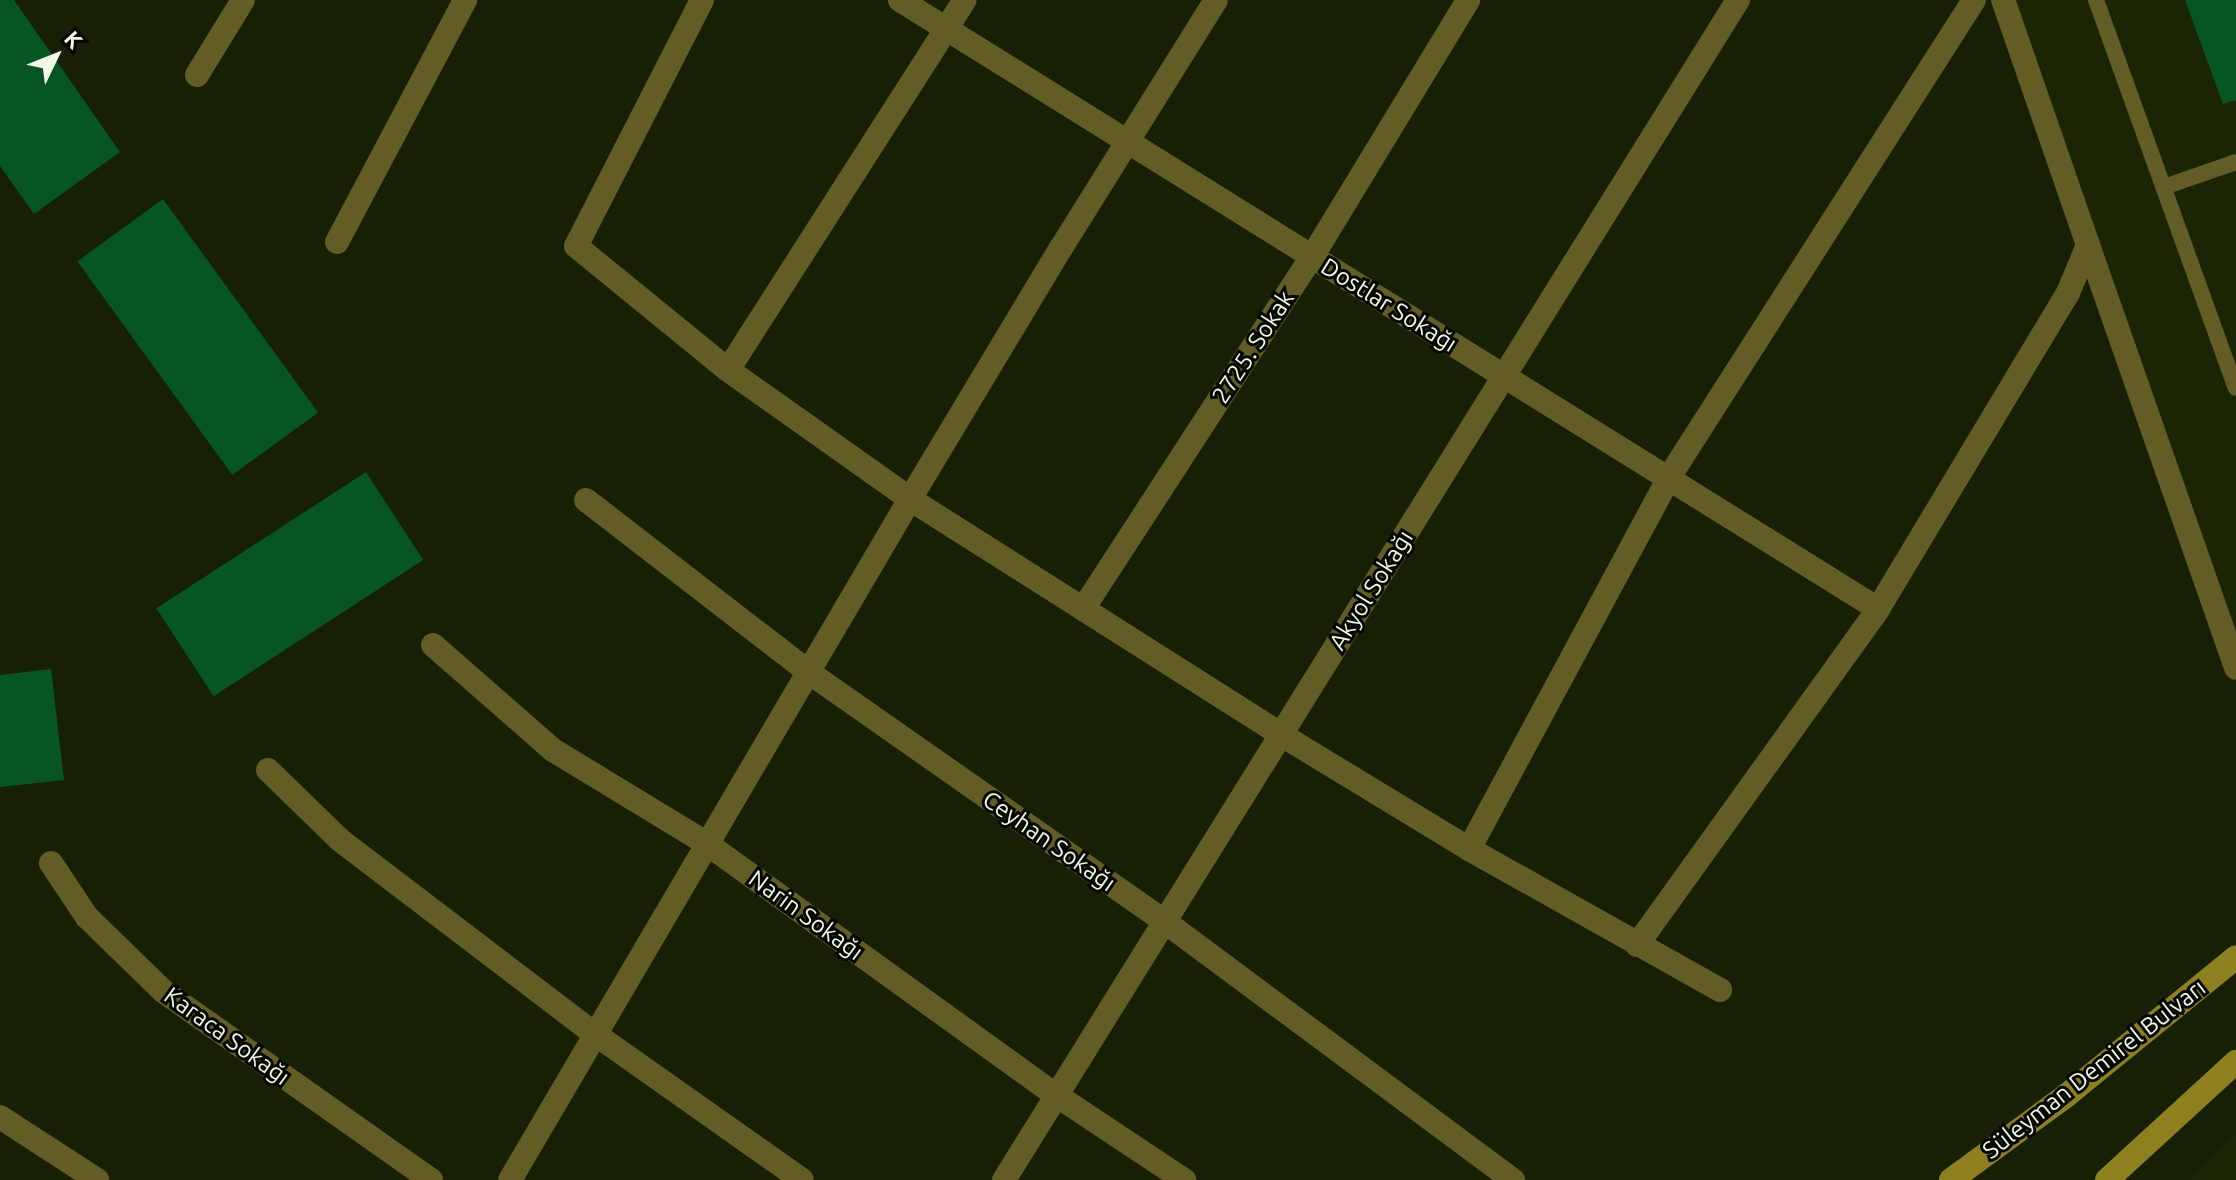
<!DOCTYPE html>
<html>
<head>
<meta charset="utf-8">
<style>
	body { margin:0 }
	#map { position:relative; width:2236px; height:1180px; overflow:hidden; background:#171f05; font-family:Ubuntu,sans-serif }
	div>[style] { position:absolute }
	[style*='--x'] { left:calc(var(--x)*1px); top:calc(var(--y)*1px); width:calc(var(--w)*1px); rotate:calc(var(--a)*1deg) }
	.built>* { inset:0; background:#1b2503 }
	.building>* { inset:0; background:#075523; transform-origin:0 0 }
	.lane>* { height:16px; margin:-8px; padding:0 8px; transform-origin:8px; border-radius:8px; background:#645c25 }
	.street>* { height:24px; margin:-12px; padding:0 12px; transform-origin:12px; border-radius:12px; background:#645c25 }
	.secondary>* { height:24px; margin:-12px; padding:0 12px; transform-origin:12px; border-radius:12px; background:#8e801e }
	span { translate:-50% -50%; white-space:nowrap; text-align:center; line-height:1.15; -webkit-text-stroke:6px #050801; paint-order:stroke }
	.street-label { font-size:24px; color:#f1f7e7 }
	.north { position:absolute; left:16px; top:16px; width:80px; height:80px; -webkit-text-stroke:6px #050801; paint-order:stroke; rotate:47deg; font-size:22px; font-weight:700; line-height:32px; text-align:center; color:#f1f7e7 }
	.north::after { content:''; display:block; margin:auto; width:28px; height:36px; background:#f1f7e7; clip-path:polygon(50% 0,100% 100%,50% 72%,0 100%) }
</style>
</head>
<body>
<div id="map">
	<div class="built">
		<div style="clip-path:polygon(2012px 0,2236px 0,2236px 654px)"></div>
		<div style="clip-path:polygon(2236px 1134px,2236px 1180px,2190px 1180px)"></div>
	</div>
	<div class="building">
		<div style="clip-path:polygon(0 0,14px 0,120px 152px,34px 214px,0 166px)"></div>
		<div style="clip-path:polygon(2185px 0,2236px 0,2236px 100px,2223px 104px)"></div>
		<div style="left:163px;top:199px;width:264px;height:106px;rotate:54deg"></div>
		<div style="left:366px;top:472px;width:105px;height:250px;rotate:57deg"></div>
		<div style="clip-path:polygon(51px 669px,64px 780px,0 787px,0 675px)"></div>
	</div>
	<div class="lane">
		<div style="--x:2096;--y:0;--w:412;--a:70.2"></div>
		<div style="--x:2164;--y:187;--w:76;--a:-19.1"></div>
	</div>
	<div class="street">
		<div style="--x:702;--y:0;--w:276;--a:117.1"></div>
		<div style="--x:576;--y:246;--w:196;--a:39.2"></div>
		<div style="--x:728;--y:370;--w:223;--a:35.3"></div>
		<div style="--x:910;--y:499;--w:438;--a:32.4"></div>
		<div style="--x:1280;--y:734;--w:221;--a:31.3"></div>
		<div style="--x:1469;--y:849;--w:288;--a:29.3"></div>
		<div style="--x:900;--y:0;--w:1152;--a:31.91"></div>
		<div style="--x:197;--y:75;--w:88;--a:-58.5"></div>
		<div style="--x:337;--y:242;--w:274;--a:-62.1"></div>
		<div style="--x:2088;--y:245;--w:448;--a:70.7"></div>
		<div style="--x:728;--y:370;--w:439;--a:-57.4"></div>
		<div style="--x:586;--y:500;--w:279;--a:37.7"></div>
		<div style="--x:807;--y:671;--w:436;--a:35"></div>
		<div style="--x:1164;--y:921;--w:435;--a:36.6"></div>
		<div style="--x:1083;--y:609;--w:420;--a:-57"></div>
		<div style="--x:1312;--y:257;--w:301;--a:-58.7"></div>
		<div style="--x:433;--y:645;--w:159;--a:41.2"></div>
		<div style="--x:553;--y:750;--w:179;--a:31.3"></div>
		<div style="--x:706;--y:843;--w:431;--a:35.8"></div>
		<div style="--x:1056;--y:1095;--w:154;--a:33.6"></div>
		<div style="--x:268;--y:770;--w:100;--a:44.2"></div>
		<div style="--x:340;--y:840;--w:320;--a:37.3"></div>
		<div style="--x:595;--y:1034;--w:253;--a:35.2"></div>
		<div style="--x:1469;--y:849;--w:420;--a:-61.7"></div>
		<div style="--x:1668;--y:479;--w:568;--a:-57.43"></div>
		<div style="--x:51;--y:863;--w:65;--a:56.3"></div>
		<div style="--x:87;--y:917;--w:106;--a:44.2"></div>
		<div style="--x:163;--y:991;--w:328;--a:35.2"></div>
		<div style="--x:1637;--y:945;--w:413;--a:-54.3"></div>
		<div style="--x:1878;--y:609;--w:369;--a:-59"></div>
		<div style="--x:2068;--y:293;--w:52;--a:-67.4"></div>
		<div style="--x:2088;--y:245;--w:259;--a:-109.1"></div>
		<div style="--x:0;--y:1117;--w:116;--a:33"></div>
		<div style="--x:510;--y:1180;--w:790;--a:-59.57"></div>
		<div style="--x:910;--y:499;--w:293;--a:-59"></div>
		<div style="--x:1061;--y:248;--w:292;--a:-58"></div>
		<div style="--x:1004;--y:1180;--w:1390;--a:-58.12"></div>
	</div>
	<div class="secondary">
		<div style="--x:1951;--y:1180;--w:144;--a:-36.2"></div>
		<div style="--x:2067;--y:1095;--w:218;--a:-39.2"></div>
		<div style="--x:2107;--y:1180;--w:175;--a:-42.5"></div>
	</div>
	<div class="street-label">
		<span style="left:1389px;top:305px;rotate:32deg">Dostlar Sokağı</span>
		<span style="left:1253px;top:347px;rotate:-57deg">2725. Sokak</span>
		<span style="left:1371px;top:590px;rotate:-58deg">Akyol Sokağı</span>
		<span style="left:1049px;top:841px;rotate:35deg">Ceyhan Sokağı</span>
		<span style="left:806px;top:915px;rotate:36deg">Narin Sokağı</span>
		<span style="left:227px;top:1036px;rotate:36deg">Karaca Sokağı</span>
		<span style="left:2094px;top:1069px;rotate:-38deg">Süleyman Demirel Bulvarı</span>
	</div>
	<div class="north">K</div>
</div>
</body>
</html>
